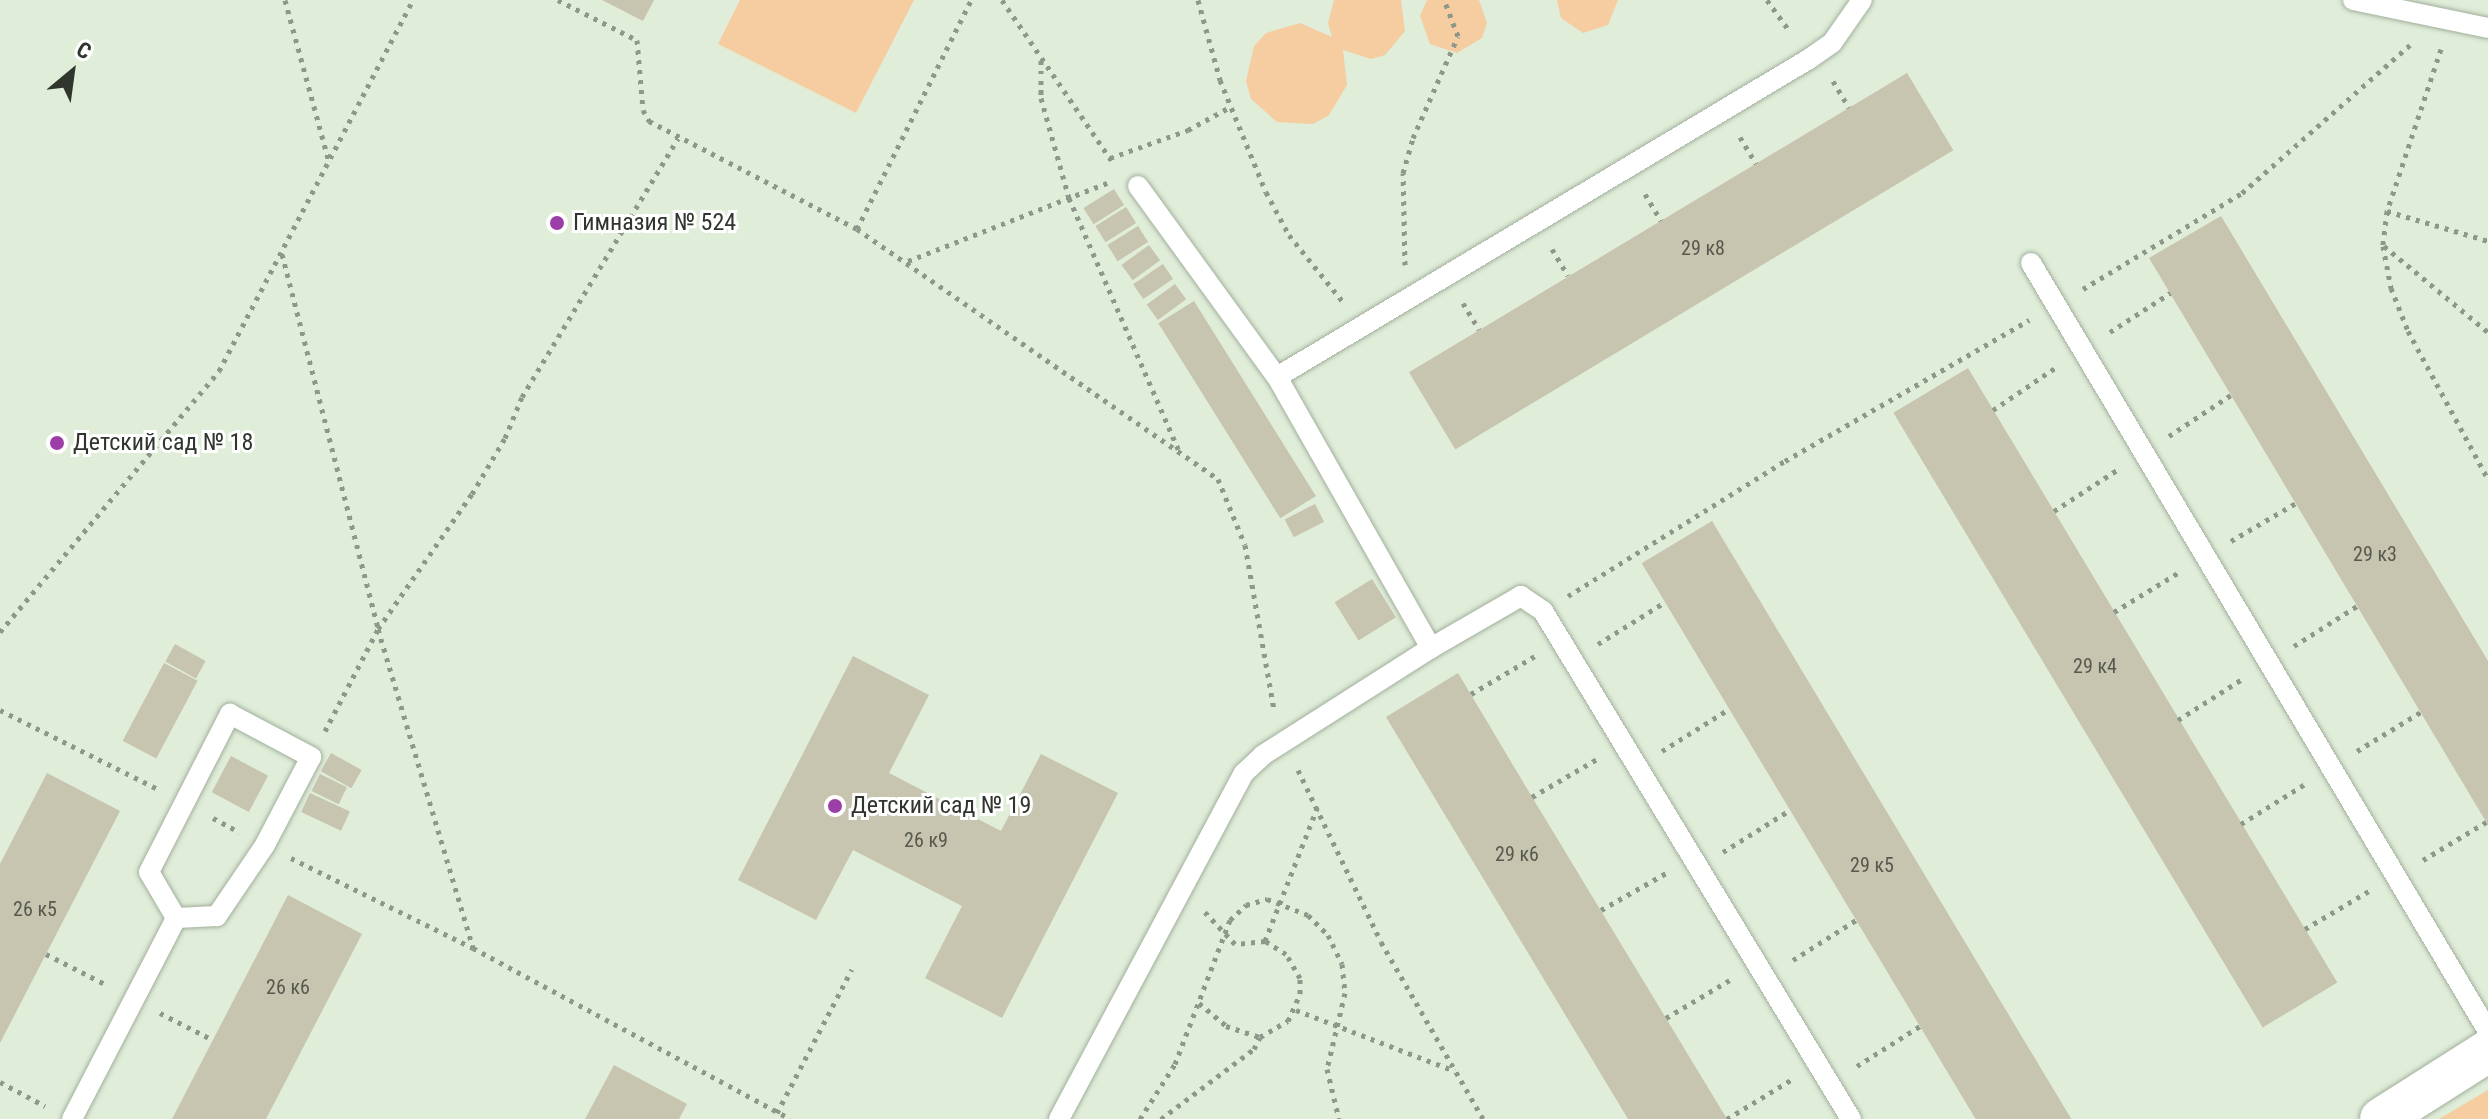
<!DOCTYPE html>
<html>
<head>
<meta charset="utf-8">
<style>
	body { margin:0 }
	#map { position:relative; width:2488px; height:1119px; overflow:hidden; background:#dfedd9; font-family:"Roboto Condensed",sans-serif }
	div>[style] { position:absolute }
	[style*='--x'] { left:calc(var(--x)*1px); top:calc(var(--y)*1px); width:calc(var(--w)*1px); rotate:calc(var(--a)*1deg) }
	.green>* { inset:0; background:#f6cca1 }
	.building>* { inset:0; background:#c7c4af; transform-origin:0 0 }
	.path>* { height:5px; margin-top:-2.5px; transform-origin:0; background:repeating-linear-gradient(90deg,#8e988a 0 4px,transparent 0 10px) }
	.roads { filter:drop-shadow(0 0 2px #a2af9c) drop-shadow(0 0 2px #a2af9c) }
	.lane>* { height:20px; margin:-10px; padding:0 10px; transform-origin:10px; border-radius:10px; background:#fff }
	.street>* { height:42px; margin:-21px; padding:0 21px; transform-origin:21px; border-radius:21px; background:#fff }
	.dots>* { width:22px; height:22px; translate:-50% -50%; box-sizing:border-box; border:4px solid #fff; border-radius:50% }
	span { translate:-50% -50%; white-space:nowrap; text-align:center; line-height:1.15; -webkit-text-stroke:6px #fff; paint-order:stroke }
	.number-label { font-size:20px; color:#56594e }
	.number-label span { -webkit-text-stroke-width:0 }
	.poi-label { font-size:24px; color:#30352e }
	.left { translate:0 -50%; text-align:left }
	.north { position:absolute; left:32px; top:32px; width:80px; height:80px; -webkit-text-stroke:6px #fff; paint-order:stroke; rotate:29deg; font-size:22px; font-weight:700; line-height:32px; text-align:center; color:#30352e }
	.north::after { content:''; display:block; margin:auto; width:28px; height:36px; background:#30352e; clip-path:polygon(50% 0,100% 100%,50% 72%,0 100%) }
</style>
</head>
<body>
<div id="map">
	<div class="green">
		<div style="clip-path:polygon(740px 0,914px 0,856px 113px,718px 44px)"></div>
		<div style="clip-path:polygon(1334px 0,1401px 0,1405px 31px,1385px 55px,1371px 59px,1343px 50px,1347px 85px,1329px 115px,1313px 124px,1277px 122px,1251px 99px,1246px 81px,1254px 46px,1266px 33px,1300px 23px,1332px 37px,1328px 23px)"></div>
		<div style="clip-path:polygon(1427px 0,1479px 0,1487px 23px,1482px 38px,1457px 53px,1430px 44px,1420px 16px)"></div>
		<div style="clip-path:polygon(1557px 0,1618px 0,1608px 25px,1583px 33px,1561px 18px)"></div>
		<div style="clip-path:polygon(2488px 1090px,2488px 1119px,2439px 1119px)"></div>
	</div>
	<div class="building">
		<div style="clip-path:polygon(602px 0,654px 0,643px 21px)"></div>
		<div style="left:1907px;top:73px;width:90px;height:581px;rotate:59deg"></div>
		<div style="left:1114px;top:189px;width:19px;height:36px;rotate:58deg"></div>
		<div style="left:1126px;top:207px;width:19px;height:36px;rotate:58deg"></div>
		<div style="clip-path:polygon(2221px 216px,2488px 661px,2488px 825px,2149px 258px)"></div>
		<div style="left:1138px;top:226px;width:19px;height:36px;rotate:58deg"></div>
		<div style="left:1149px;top:245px;width:19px;height:34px;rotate:54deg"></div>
		<div style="left:1163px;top:264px;width:18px;height:36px;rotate:56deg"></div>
		<div style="left:1175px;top:284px;width:19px;height:35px;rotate:54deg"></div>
		<div style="left:1194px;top:301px;width:230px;height:42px;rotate:58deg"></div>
		<div style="left:1968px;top:368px;width:717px;height:87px;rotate:59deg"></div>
		<div style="left:1315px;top:504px;width:20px;height:34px;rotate:63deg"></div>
		<div style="left:1712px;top:521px;width:699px;height:82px;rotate:59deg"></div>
		<div style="left:1372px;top:579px;width:45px;height:44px;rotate:58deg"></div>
		<div style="left:175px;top:644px;width:35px;height:20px;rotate:29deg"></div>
		<div style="clip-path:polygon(853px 656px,929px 695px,889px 773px,1001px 831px,1041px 754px,1118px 793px,1002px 1018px,925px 978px,962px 906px,853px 850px,816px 920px,738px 880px)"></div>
		<div style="left:164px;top:663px;width:38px;height:88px;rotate:28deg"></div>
		<div style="clip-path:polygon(1458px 673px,1532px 797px,1727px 1119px,1628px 1119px,1386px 717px)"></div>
		<div style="left:331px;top:753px;width:35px;height:21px;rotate:29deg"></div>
		<div style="left:231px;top:756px;width:42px;height:41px;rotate:28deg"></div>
		<div style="clip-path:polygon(47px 773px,120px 811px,0 1043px,0 864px)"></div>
		<div style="left:320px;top:774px;width:30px;height:19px;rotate:26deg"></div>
		<div style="left:310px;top:793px;width:44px;height:21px;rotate:25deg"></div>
		<div style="clip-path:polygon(288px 895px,362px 934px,266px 1119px,172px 1119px)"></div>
		<div style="clip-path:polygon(614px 1065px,687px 1104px,679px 1119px,585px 1119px)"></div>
	</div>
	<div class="path">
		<div style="--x:285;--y:0;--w:168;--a:74.8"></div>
		<div style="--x:558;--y:0;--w:89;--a:26.9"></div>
		<div style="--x:637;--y:40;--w:70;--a:85.1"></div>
		<div style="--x:643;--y:110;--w:13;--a:61"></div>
		<div style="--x:649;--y:121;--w:234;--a:27.4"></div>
		<div style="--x:857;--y:229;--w:439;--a:34.7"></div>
		<div style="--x:1218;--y:479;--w:71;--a:67.8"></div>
		<div style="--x:1245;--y:545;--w:167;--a:80"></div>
		<div style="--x:1002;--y:0;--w:199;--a:55.7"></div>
		<div style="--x:1198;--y:0;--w:83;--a:74.6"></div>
		<div style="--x:1220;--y:80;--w:121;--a:67.7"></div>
		<div style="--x:1266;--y:192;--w:49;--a:61.9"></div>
		<div style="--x:1289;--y:235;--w:86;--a:51.1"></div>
		<div style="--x:1767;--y:0;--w:39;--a:54"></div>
		<div style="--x:2441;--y:49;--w:171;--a:108.4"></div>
		<div style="--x:2387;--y:211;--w:35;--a:97"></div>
		<div style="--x:2383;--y:246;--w:43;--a:79.2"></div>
		<div style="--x:2391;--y:288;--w:46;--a:68.4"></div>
		<div style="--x:2408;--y:331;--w:168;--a:61.6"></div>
		<div style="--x:1041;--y:60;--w:38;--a:90"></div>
		<div style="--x:1041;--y:98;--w:104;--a:74.4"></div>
		<div style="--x:1069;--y:198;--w:274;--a:66.5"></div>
		<div style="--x:1833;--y:81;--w:31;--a:59"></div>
		<div style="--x:1740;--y:137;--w:31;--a:59"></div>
		<div style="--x:1110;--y:158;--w:83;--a:-19.7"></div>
		<div style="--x:1188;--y:130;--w:48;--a:-28.7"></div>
		<div style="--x:1645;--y:194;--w:31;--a:59"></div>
		<div style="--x:2387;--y:211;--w:105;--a:16.5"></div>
		<div style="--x:857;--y:229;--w:256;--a:-63.5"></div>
		<div style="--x:2384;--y:246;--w:135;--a:39.6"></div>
		<div style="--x:1552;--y:249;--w:31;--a:59"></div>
		<div style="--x:282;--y:254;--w:387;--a:75.6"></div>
		<div style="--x:378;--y:629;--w:333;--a:73.4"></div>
		<div style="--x:908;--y:261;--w:214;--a:-21.4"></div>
		<div style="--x:1405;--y:265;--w:92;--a:-91.2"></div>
		<div style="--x:1403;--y:173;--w:36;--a:-74"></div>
		<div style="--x:1413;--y:138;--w:111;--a:-66.2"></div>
		<div style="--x:1458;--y:36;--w:39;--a:-111"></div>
		<div style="--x:2083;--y:289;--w:186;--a:-31.1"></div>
		<div style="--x:2242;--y:193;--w:224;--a:-41.4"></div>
		<div style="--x:1463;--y:303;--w:31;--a:59"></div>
		<div style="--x:2110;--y:332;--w:72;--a:-33"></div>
		<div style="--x:1993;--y:410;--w:78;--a:-34.1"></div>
		<div style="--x:2169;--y:436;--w:74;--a:-33.5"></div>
		<div style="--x:2054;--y:511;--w:75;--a:-33.1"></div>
		<div style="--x:2231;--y:541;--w:75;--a:-30.3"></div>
		<div style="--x:1568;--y:596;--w:256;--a:-31.9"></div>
		<div style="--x:1785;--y:461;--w:282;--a:-30"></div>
		<div style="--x:2114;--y:612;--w:75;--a:-31.4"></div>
		<div style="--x:0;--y:632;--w:341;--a:-50"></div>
		<div style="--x:219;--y:371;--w:419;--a:-62.4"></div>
		<div style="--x:1598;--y:644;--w:79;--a:-32.1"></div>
		<div style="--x:2294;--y:646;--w:75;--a:-32.4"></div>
		<div style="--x:1471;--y:694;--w:74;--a:-30.7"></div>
		<div style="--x:0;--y:710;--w:177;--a:26.6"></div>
		<div style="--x:2178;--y:720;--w:76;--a:-32.6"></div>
		<div style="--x:325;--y:731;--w:115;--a:-62.5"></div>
		<div style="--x:378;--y:629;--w:165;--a:-55.2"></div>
		<div style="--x:472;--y:494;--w:65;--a:-59.5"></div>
		<div style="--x:505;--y:438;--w:44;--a:-67.5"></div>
		<div style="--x:522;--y:397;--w:302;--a:-58.9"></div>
		<div style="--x:1662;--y:751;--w:79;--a:-32.1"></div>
		<div style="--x:2357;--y:751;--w:75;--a:-31.4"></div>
		<div style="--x:1298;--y:770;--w:191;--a:64.2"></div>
		<div style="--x:1381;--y:942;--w:204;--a:60"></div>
		<div style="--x:1532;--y:797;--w:75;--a:-30.3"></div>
		<div style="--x:213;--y:818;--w:30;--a:28"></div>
		<div style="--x:2241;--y:824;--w:75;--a:-32"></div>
		<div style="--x:1723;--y:852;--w:79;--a:-32.1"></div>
		<div style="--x:291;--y:858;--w:203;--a:26.3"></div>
		<div style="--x:473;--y:948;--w:360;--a:28.3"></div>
		<div style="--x:2423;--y:860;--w:74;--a:-31.1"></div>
		<div style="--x:1601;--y:910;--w:75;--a:-29.6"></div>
		<div style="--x:2305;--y:929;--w:74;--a:-30.7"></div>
		<div style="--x:1265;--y:941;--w:143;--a:-68.6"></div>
		<div style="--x:46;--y:954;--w:66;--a:27"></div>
		<div style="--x:1793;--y:960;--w:75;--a:-32.4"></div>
		<div style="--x:1199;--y:1003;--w:35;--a:40"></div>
		<div style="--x:1226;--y:1026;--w:36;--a:18"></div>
		<div style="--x:1260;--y:1037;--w:32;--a:-30"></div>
		<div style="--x:1288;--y:1021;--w:30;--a:-66"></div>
		<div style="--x:1300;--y:994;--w:16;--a:-90"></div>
		<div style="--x:1300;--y:978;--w:28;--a:-120"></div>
		<div style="--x:1286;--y:954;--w:25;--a:-148"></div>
		<div style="--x:1265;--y:941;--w:30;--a:174"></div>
		<div style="--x:1235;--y:944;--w:45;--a:-133.2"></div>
		<div style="--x:1296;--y:1010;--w:170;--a:21"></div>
		<div style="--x:160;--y:1013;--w:59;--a:27"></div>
		<div style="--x:1666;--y:1018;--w:74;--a:-30.7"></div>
		<div style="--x:1857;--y:1066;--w:75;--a:-32.4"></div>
		<div style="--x:0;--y:1082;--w:51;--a:28.1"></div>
		<div style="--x:777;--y:1113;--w:162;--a:-62.5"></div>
		<div style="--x:1140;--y:1119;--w:65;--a:-57.5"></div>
		<div style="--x:1175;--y:1064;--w:154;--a:-69.1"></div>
		<div style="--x:1230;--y:920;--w:22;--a:-43"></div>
		<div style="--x:1246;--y:905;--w:22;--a:-16"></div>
		<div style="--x:1267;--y:899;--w:44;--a:21.3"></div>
		<div style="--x:1308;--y:915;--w:28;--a:45"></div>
		<div style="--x:1328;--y:935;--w:32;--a:64"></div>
		<div style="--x:1342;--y:964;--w:29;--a:84"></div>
		<div style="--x:1345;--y:993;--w:78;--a:103.3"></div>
		<div style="--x:1327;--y:1069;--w:51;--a:76.5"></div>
		<div style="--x:1161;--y:1119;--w:116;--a:-37"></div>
		<div style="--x:1254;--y:1049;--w:13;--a:-63"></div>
		<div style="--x:1727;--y:1119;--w:75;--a:-31.4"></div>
	</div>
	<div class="roads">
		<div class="lane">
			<div style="--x:2353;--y:0;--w:138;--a:11.7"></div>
			<div style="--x:1138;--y:186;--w:236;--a:54"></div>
			<div style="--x:2031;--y:263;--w:894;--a:59.25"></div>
			<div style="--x:72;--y:1119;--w:226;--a:-62.6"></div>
			<div style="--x:176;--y:918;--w:53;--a:-120.4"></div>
			<div style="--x:149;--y:872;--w:178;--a:-62.9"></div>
			<div style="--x:230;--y:714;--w:92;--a:28"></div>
			<div style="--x:311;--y:757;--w:99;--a:117.6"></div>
			<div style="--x:265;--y:845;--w:86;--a:124.1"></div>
			<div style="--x:217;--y:916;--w:41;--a:177.2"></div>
			<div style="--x:1059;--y:1119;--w:392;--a:-61.9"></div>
			<div style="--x:1244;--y:773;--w:26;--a:-43"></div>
			<div style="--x:1263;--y:755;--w:199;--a:-32.5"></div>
			<div style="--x:1851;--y:1119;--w:594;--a:-121.23"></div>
			<div style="--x:1543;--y:611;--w:27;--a:-146"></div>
			<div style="--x:1521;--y:596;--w:104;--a:150"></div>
			<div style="--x:1431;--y:648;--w:312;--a:-119.6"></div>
			<div style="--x:1277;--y:377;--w:620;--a:-30.87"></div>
			<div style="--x:1809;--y:59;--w:28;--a:-35"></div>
			<div style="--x:1832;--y:43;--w:52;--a:-55.1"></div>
		</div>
		<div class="street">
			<div style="--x:2381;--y:1119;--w:127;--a:-32.4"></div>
		</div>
	</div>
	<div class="dots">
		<div style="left:557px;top:223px;background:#9c3ea7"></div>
		<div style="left:57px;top:443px;background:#9c3ea7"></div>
		<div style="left:835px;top:806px;background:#9c3ea7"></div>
	</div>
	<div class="number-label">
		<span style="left:1703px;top:248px">29 к8</span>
		<span style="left:2375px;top:554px">29 к3</span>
		<span style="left:2095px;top:666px">29 к4</span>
		<span style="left:926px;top:840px">26 к9</span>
		<span style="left:1517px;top:854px">29 к6</span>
		<span style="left:1872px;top:865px">29 к5</span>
		<span style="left:35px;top:909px">26 к5</span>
		<span style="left:288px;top:987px">26 к6</span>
	</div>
	<div class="poi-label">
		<span class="left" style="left:573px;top:223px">Гимназия № 524</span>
		<span class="left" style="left:73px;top:443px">Детский сад № 18</span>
		<span class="left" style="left:851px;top:806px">Детский сад № 19</span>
	</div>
	<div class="north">С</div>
</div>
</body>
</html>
